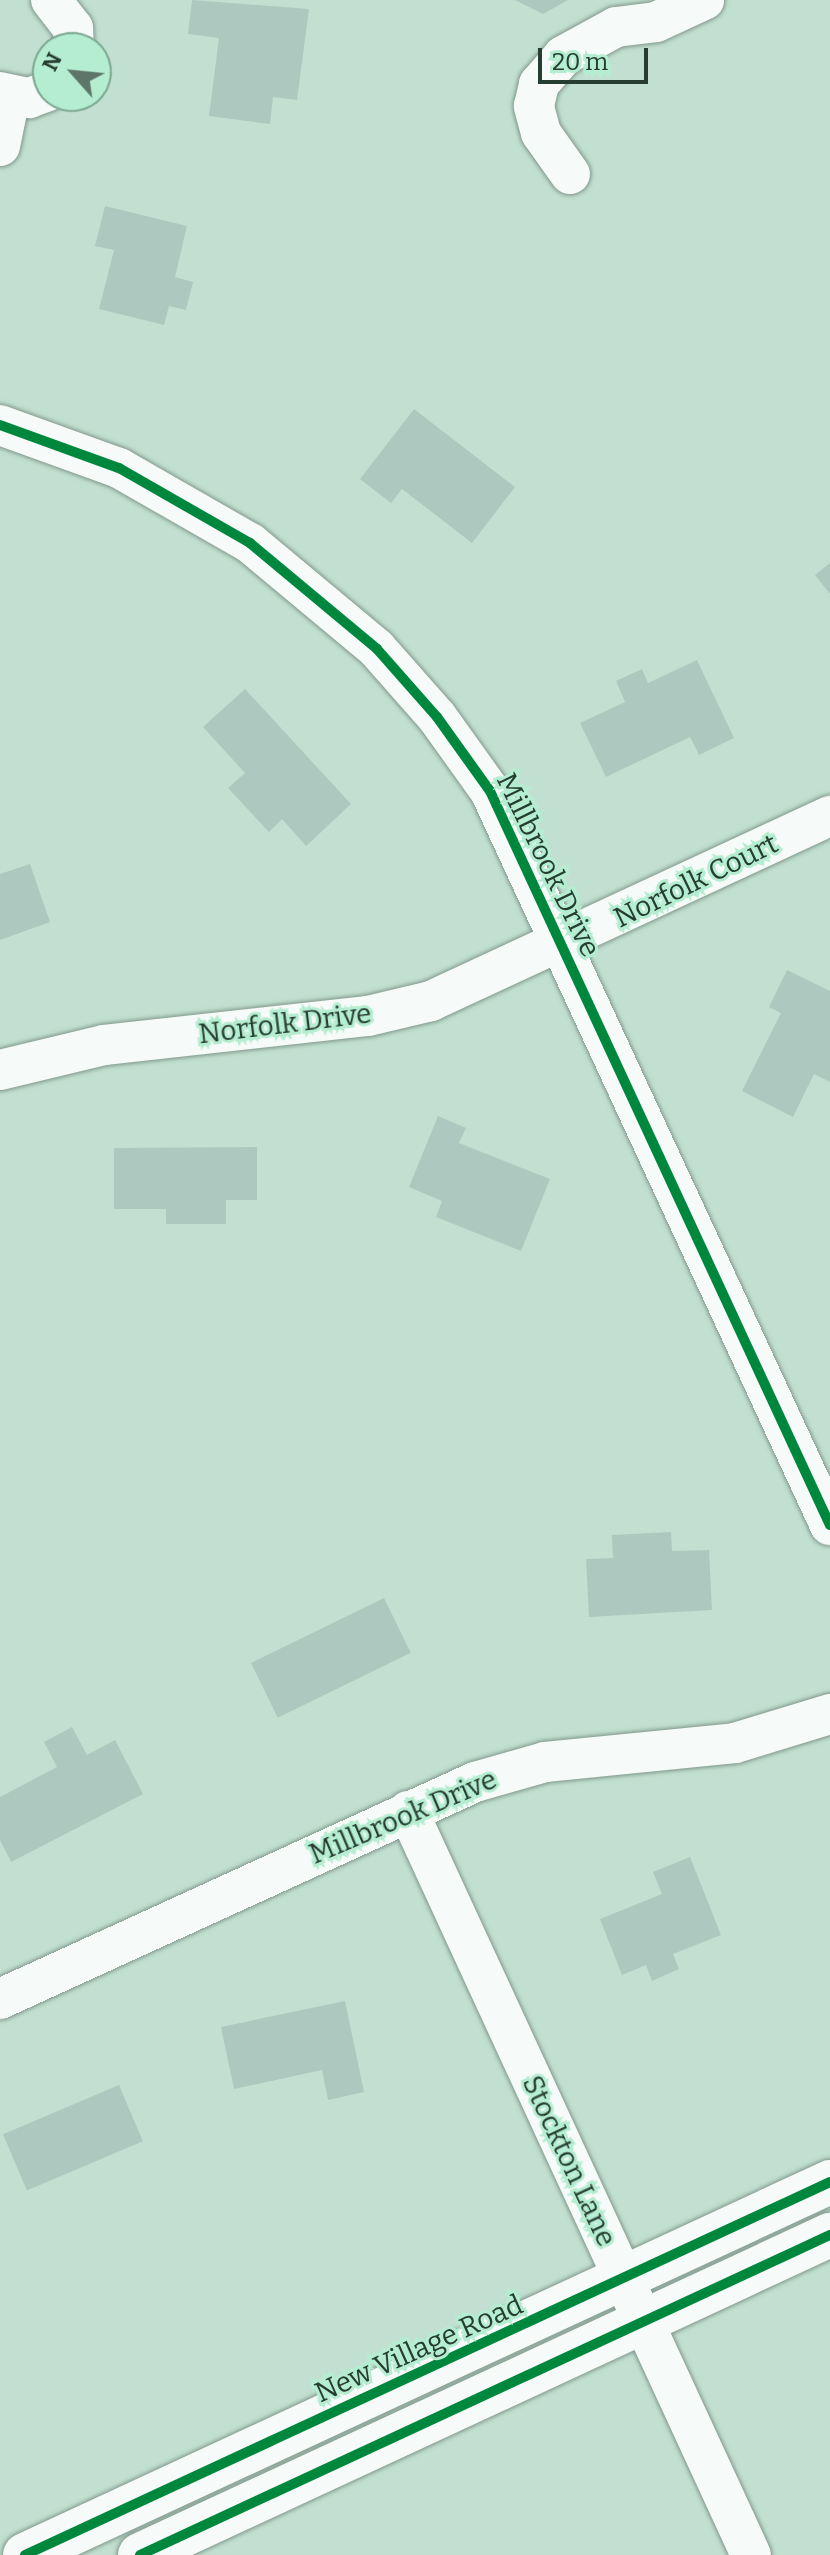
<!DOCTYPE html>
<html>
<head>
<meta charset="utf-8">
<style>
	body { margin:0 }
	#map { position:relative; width:830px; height:2555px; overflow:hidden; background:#c2e0d1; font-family:Bitter,serif }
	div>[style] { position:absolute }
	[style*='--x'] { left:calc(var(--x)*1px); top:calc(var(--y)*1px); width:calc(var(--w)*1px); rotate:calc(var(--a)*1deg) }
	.building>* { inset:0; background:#adc8bf; transform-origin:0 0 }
	.roads { filter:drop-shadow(0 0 2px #81988c) drop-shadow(0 0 2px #81988c) }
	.minor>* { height:40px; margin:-20px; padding:0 20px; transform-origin:20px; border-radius:20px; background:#f6faf8 }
	.major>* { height:44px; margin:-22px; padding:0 22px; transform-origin:22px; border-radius:22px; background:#f6faf8 }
	.cycleway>* { height:10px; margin:-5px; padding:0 5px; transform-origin:5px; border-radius:5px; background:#00873e }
	span { translate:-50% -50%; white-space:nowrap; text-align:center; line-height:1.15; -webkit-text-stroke:6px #b5edd0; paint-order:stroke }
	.street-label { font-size:28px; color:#263d31 }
	.north { position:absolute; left:32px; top:32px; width:80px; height:80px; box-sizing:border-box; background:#b5edd0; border:2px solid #7ca790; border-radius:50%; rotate:297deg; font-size:22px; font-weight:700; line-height:32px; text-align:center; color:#263d31 }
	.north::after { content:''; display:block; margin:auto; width:28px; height:36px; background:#5d7669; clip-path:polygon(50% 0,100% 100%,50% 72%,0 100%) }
	.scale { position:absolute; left:538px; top:48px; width:110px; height:36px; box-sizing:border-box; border:4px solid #263d31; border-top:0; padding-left:10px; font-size:24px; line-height:28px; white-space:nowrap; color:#263d31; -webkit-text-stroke:6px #b5edd0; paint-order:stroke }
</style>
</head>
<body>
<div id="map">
	<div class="building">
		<div style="clip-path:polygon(192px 0,309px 9px,297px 100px,273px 97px,270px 124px,209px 116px,219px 38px,188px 34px)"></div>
		<div style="clip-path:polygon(515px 0,568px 0,543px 14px)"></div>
		<div style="clip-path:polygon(105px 206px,187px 226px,175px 277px,193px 282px,186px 310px,169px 306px,164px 325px,99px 309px,114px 250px,95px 246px)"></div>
		<div style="clip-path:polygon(414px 409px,515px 487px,472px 543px,402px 489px,391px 503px,360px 479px)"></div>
		<div style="clip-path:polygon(830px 563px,830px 594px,815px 575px)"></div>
		<div style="clip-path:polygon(697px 660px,734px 738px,699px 755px,690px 737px,606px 777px,580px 723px,625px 702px,616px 681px,642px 669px,648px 683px)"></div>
		<div style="clip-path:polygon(245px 689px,351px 804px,306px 846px,282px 819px,269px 832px,228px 788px,245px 773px,203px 727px)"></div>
		<div style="clip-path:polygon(30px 864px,50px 922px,0 940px,0 874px)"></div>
		<div style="clip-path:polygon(787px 970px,830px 991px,830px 1082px,814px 1074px,793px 1117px,742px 1091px,781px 1013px,769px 1007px)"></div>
		<div style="clip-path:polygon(438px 1116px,466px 1128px,459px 1143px,550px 1179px,521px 1251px,436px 1217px,442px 1201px,409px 1187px)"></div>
		<div style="clip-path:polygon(257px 1147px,257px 1200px,226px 1200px,226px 1224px,166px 1224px,166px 1209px,114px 1209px,114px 1148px)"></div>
		<div style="clip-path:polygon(671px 1532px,672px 1551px,709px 1550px,712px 1610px,589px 1617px,586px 1559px,613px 1558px,612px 1535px)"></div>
		<div style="left:384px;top:1598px;width:61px;height:148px;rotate:64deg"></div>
		<div style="clip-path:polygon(72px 1727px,87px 1755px,115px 1740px,143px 1794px,11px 1862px,0 1840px,0 1797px,57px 1767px,44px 1742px)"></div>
		<div style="clip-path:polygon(690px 1857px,721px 1935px,673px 1954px,679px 1969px,652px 1981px,646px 1965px,622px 1975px,600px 1919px,662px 1894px,653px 1872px)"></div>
		<div style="clip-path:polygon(345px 2001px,364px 2092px,328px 2100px,322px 2070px,234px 2089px,221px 2027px)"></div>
		<div style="left:119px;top:2085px;width:61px;height:126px;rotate:67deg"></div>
	</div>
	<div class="roads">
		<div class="minor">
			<div style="--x:51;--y:0;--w:36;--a:52"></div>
			<div style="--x:73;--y:28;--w:20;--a:87"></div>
			<div style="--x:0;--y:92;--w:30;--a:12"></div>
			<div style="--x:29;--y:98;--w:20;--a:-20"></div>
			<div style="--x:0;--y:146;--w:50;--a:-78.5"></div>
			<div style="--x:570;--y:174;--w:50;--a:-125.3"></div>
			<div style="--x:541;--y:133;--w:28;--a:-105"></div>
			<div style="--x:534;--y:106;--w:23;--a:-77"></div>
			<div style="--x:539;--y:84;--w:37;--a:-49"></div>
			<div style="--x:563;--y:56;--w:60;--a:-28.7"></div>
			<div style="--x:616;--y:27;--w:40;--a:-7.1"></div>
			<div style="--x:656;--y:22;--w:53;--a:-24.6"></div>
			<div style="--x:0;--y:425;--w:127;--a:19.9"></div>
			<div style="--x:119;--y:468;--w:151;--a:29.8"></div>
			<div style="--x:250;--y:543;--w:165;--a:39.8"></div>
			<div style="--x:377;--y:649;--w:91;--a:48.6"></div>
			<div style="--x:437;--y:717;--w:91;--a:54.4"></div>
			<div style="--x:490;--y:791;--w:809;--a:65.15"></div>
			<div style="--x:0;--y:1070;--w:107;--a:-13.5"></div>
			<div style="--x:104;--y:1045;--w:266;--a:-6.3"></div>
			<div style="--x:368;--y:1016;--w:65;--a:-13.4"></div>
			<div style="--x:431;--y:1001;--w:440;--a:-24.9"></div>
			<div style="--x:408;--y:1811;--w:819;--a:65.25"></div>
			<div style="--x:0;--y:1999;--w:522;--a:-24.55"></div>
			<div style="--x:475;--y:1782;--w:73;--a:-15.9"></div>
			<div style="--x:545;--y:1762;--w:191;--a:-5.7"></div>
			<div style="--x:735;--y:1743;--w:99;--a:-17"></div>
		</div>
		<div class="major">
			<div style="--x:25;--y:2555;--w:887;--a:-24.86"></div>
			<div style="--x:140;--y:2555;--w:761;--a:-24.88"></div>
		</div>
	</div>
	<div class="cycleway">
		<div style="--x:0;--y:425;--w:127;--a:19.9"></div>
		<div style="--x:119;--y:468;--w:151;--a:29.8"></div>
		<div style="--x:250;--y:543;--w:165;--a:39.8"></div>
		<div style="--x:377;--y:649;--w:91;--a:48.6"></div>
		<div style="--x:437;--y:717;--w:91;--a:54.4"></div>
		<div style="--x:490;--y:791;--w:809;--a:65.15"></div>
		<div style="--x:25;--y:2555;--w:887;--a:-24.86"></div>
		<div style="--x:140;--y:2555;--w:761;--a:-24.88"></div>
	</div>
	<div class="street-label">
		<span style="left:548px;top:865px;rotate:64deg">Millbrook Drive</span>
		<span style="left:696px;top:881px;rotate:-26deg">Norfolk Court</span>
		<span style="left:285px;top:1024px;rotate:-7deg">Norfolk Drive</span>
		<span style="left:403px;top:1817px;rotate:-23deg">Millbrook Drive</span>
		<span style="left:569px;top:2161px;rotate:65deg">Stockton Lane</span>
		<span style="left:419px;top:2349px;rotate:-24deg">New Village Road</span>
	</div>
	<div class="north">N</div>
	<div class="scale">20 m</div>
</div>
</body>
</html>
